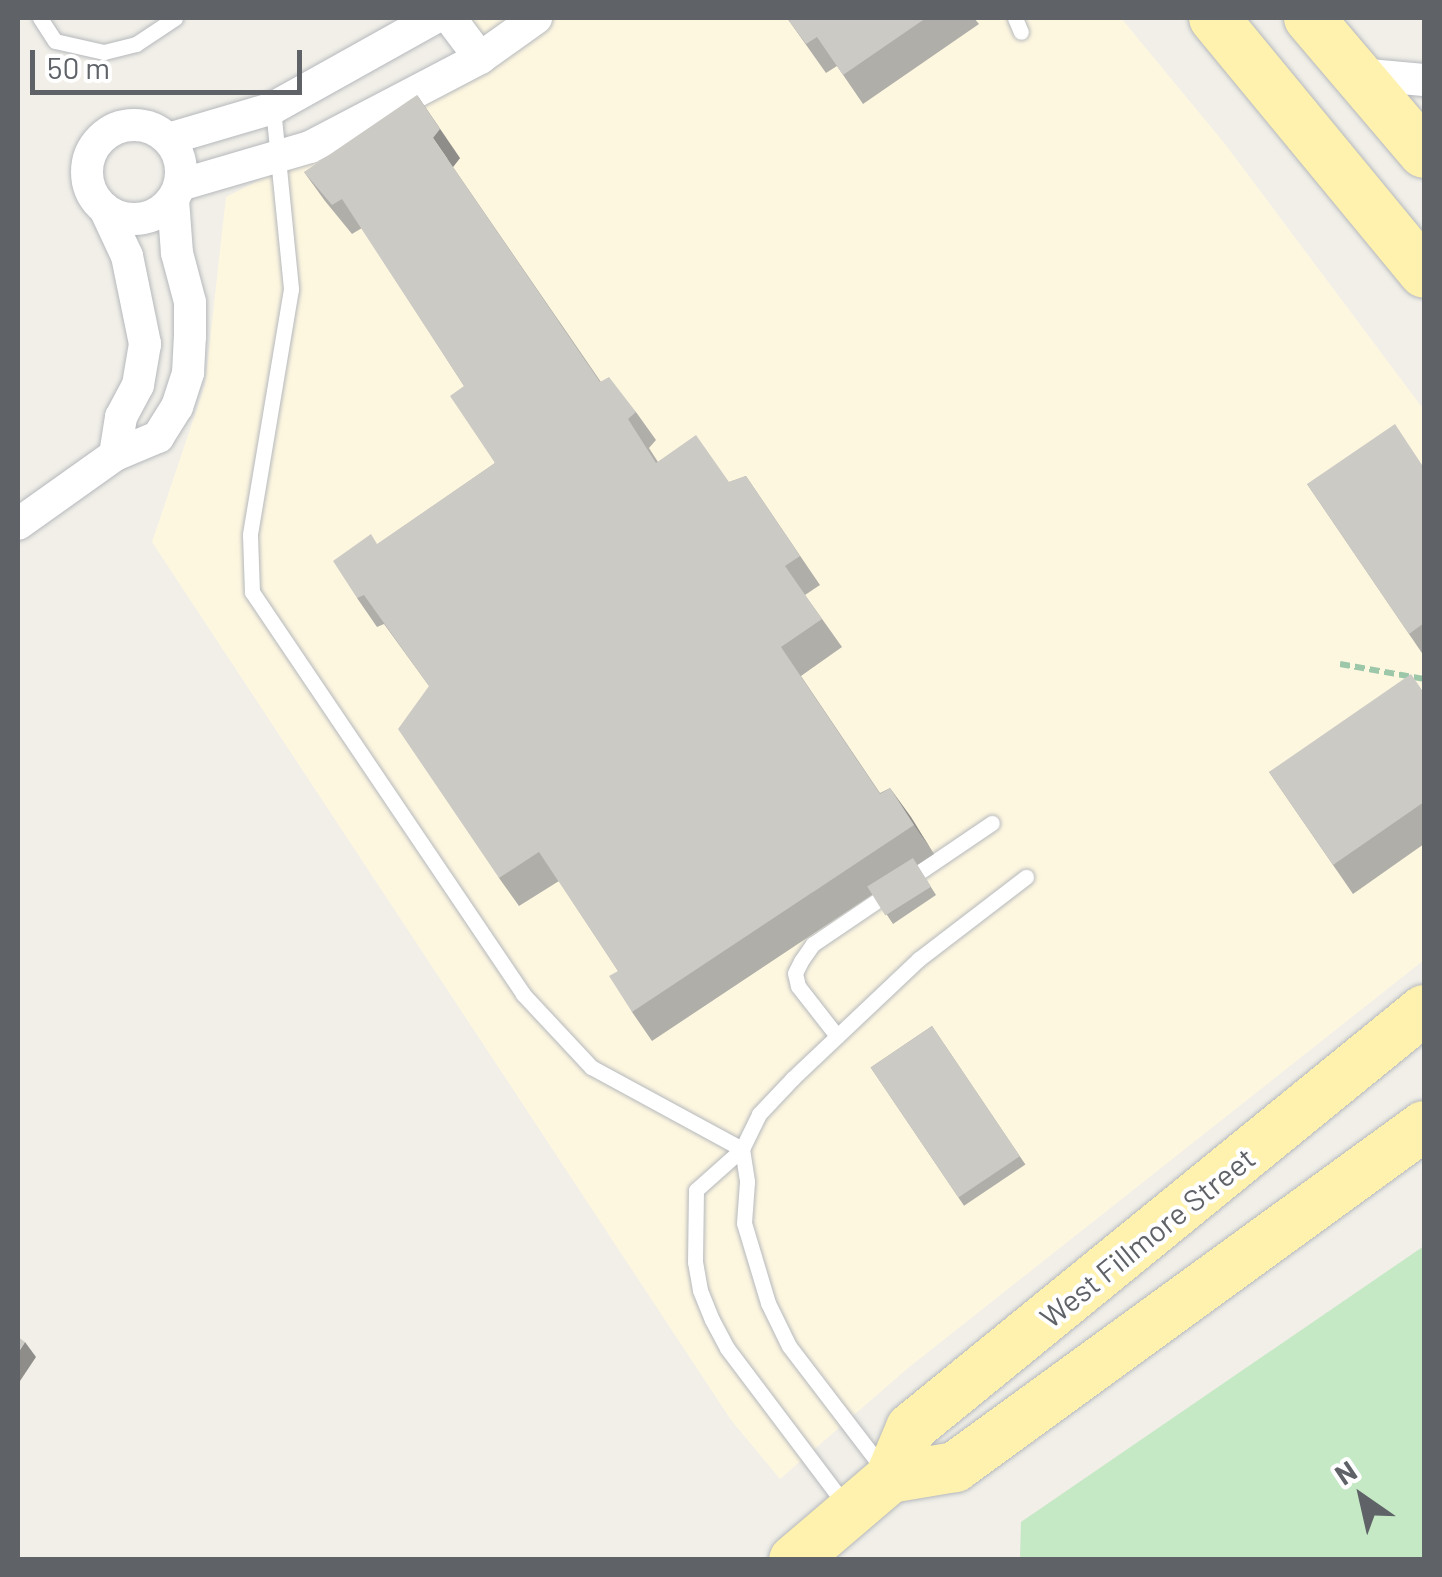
<!DOCTYPE html>
<html>
<head>
<meta charset="utf-8">
<style>
	body { margin:0 }
	#map { position:relative; width:1442px; height:1577px; overflow:hidden; background:#f1efe8; font-family:Barlow,sans-serif }
	div>[style] { position:absolute }
	[style*='--x'] { left:calc(var(--x)*1px); top:calc(var(--y)*1px); width:calc(var(--w)*1px); rotate:calc(var(--a)*1deg) }
	.commercial>* { inset:0; background:#fef7e0 }
	.green>* { inset:0; background:#c5e8c5 }
	.path>* { height:6px; margin-top:-3px; transform-origin:0; background:repeating-linear-gradient(90deg,#9cc7a9 0 10px,transparent 0 15px) }
	.roads { filter:drop-shadow(0 0 2px #b5b8bc) drop-shadow(0 0 2px #b5b8bc) }
	.service>* { height:15px; margin:-7.5px; padding:0 7.5px; transform-origin:7.5px; border-radius:7.5px; background:#fff }
	.minor>* { height:32px; margin:-16px; padding:0 16px; transform-origin:16px; border-radius:16px; background:#fff }
	.minor>.ring { margin:-16px; padding:0; box-sizing:content-box; background:none; border:32px solid #fff; border-radius:50% }
	.primary>* { height:50px; margin:-25px; padding:0 25px; transform-origin:25px; border-radius:25px; background:#fff2af }
	.wall>* { inset:0; background:#afaea9; transform-origin:0 0 }
	.shaded-wall>* { inset:0; background:#8f8d8a }
	.building>* { inset:0; background:#cccac5; transform-origin:0 0 }
	span { translate:-50% -50%; white-space:nowrap; text-align:center; line-height:1.15; -webkit-text-stroke:8px #fff; paint-order:stroke }
	.street-label { font-size:30px; color:#5f6368 }
	.frame { position:absolute; inset:0; border:20px solid #5f6368; pointer-events:none }
	.north { position:absolute; left:1312px; top:1447px; width:100px; height:100px; -webkit-text-stroke:8px #fff; paint-order:stroke; rotate:326deg; font-size:28px; font-weight:700; line-height:40px; text-align:center; color:#5f6368 }
	.north::after { content:''; display:block; margin:auto; width:35px; height:45px; background:#5f6368; clip-path:polygon(50% 0,100% 100%,50% 72%,0 100%) }
	.scale { position:absolute; left:30px; top:50px; width:272px; height:45px; box-sizing:border-box; border:5px solid #5f6368; border-top:0; padding-left:12px; font-size:30px; line-height:35px; white-space:nowrap; color:#5f6368; -webkit-text-stroke:8px #fff; paint-order:stroke }
</style>
</head>
<body>
<div id="map">
	<div class="commercial">
		<div style="clip-path:polygon(453px 18px,1121px 18px,1225px 144px,1424px 410px,1424px 960px,908px 1368px,780px 1479px,731px 1420px,152px 542px,205px 385px,226px 197px,462px 77px)"></div>
	</div>
	<div class="green">
		<div style="clip-path:polygon(1424px 1246px,1424px 1559px,1020px 1559px,1021px 1522px)"></div>
	</div>
	<div class="path">
		<div style="--x:1340;--y:664;--w:85;--a:10.1"></div>
	</div>
	<div class="roads">
		<div class="service">
			<div style="--x:40;--y:18;--w:27;--a:57"></div>
			<div style="--x:55;--y:41;--w:50;--a:12.7"></div>
			<div style="--x:104;--y:52;--w:33;--a:-14"></div>
			<div style="--x:136;--y:44;--w:47;--a:-33.7"></div>
			<div style="--x:1015;--y:18;--w:15;--a:67"></div>
			<div style="--x:273;--y:108;--w:182;--a:84.3"></div>
			<div style="--x:291;--y:289;--w:249;--a:99.5"></div>
			<div style="--x:250;--y:535;--w:57;--a:88"></div>
			<div style="--x:252;--y:592;--w:485;--a:56"></div>
			<div style="--x:523;--y:994;--w:100;--a:47"></div>
			<div style="--x:591;--y:1067;--w:172;--a:28.5"></div>
			<div style="--x:837;--y:1036;--w:63;--a:-128"></div>
			<div style="--x:798;--y:986;--w:13;--a:-103"></div>
			<div style="--x:795;--y:973;--w:13;--a:-63"></div>
			<div style="--x:801;--y:961;--w:21;--a:-55"></div>
			<div style="--x:813;--y:944;--w:216;--a:-34.1"></div>
			<div style="--x:742;--y:1149;--w:33;--a:81"></div>
			<div style="--x:747;--y:1182;--w:41;--a:94.2"></div>
			<div style="--x:744;--y:1223;--w:84;--a:73.3"></div>
			<div style="--x:768;--y:1303;--w:48;--a:64"></div>
			<div style="--x:789;--y:1346;--w:155;--a:52.6"></div>
			<div style="--x:846;--y:1506;--w:198;--a:-127"></div>
			<div style="--x:727;--y:1348;--w:32;--a:-118"></div>
			<div style="--x:712;--y:1320;--w:32;--a:-112"></div>
			<div style="--x:700;--y:1290;--w:28;--a:-100"></div>
			<div style="--x:695;--y:1262;--w:72;--a:-89.2"></div>
			<div style="--x:696;--y:1190;--w:62;--a:-41.7"></div>
			<div style="--x:742;--y:1149;--w:39;--a:-64"></div>
			<div style="--x:759;--y:1114;--w:50;--a:-46.6"></div>
			<div style="--x:793;--y:1078;--w:173;--a:-43.4"></div>
			<div style="--x:919;--y:959;--w:135;--a:-37.5"></div>
		</div>
		<div class="minor">
			<div style="--x:450;--y:18;--w:50;--a:53.1"></div>
			<div style="--x:1358;--y:74;--w:66;--a:5.2"></div>
			<div class="ring" style="left:87px;top:125px;width:62px;height:62px"></div>
			<div style="--x:168;--y:139;--w:109;--a:-16.4"></div>
			<div style="--x:273;--y:108;--w:184;--a:-29.2"></div>
			<div style="--x:180;--y:185;--w:135;--a:-16.3"></div>
			<div style="--x:310;--y:147;--w:192;--a:-27.6"></div>
			<div style="--x:480;--y:58;--w:69;--a:-35.5"></div>
			<div style="--x:105;--y:209;--w:52;--a:64.9"></div>
			<div style="--x:127;--y:256;--w:90;--a:78.4"></div>
			<div style="--x:145;--y:344;--w:42;--a:99.7"></div>
			<div style="--x:138;--y:385;--w:36;--a:118"></div>
			<div style="--x:121;--y:417;--w:38;--a:99"></div>
			<div style="--x:18;--y:524;--w:119;--a:-35.4"></div>
			<div style="--x:115;--y:455;--w:47;--a:-22.7"></div>
			<div style="--x:158;--y:437;--w:36;--a:-58"></div>
			<div style="--x:177;--y:407;--w:36;--a:-72"></div>
			<div style="--x:188;--y:373;--w:36;--a:-87"></div>
			<div style="--x:190;--y:337;--w:35;--a:-90"></div>
			<div style="--x:190;--y:302;--w:51;--a:-104.9"></div>
			<div style="--x:177;--y:253;--w:53;--a:-94.3"></div>
		</div>
		<div class="primary">
			<div style="--x:1214;--y:18;--w:330;--a:50.5"></div>
			<div style="--x:1309;--y:18;--w:177;--a:49.6"></div>
			<div style="--x:890;--y:1478;--w:66;--a:-9.6"></div>
			<div style="--x:955;--y:1467;--w:580;--a:-36.02"></div>
			<div style="--x:794;--y:1560;--w:126;--a:-40.5"></div>
			<div style="--x:890;--y:1478;--w:54;--a:-67.2"></div>
			<div style="--x:911;--y:1428;--w:662;--a:-39.17"></div>
		</div>
	</div>
	<div class="wall">
		<div style="clip-path:polygon(787px 18px,974px 18px,979px 24px,863px 104px,837px 66px,826px 73px)"></div>
		<div style="clip-path:polygon(460px 158px,453px 167px,601px 382px,636px 412px,656px 440px,649px 448px,658px 462px,729px 482px,746px 476px,820px 585px,805px 595px,842px 647px,801px 676px,880px 793px,890px 788px,934px 854px,917px 865px,936px 895px,893px 924px,873px 894px,652px 1041px,632px 1012px,618px 971px,559px 881px,519px 906px,499px 878px,429px 686px,384px 624px,377px 627px,357px 598px,378px 544px,495px 463px,464px 386px,362px 228px,352px 234px,325px 201px,304px 172px)"></div>
		<div style="clip-path:polygon(1424px 467px,1424px 656px,1307px 484px)"></div>
		<div style="clip-path:polygon(1424px 693px,1424px 844px,1353px 894px,1269px 772px)"></div>
		<div style="left:932px;top:1026px;width:167px;height:74px;rotate:56deg"></div>
	</div>
	<div class="shaded-wall">
		<div style="clip-path:polygon(417px 95px,460px 158px,453px 167px,433px 138px)"></div>
		<div style="clip-path:polygon(890px 788px,911px 817px,934px 854px,914px 825px)"></div>
		<div style="clip-path:polygon(25px 1342px,36px 1357px,18px 1384px,18px 1353px)"></div>
	</div>
	<div class="building">
		<div style="clip-path:polygon(787px 18px,926px 18px,843px 75px,817px 37px,806px 44px)"></div>
		<div style="clip-path:polygon(417px 95px,440px 129px,433px 138px,600px 382px,609px 377px,636px 412px,628px 419px,656px 463px,696px 435px,729px 482px,746px 476px,800px 556px,785px 566px,822px 619px,781px 647px,880px 794px,890px 788px,914px 825px,632px 1012px,609px 976px,618px 971px,539px 852px,499px 878px,398px 729px,429px 686px,364px 595px,357px 598px,333px 561px,371px 534px,377px 544px,495px 463px,450px 396px,464px 386px,342px 199px,332px 205px,304px 172px)"></div>
		<div style="clip-path:polygon(1395px 424px,1424px 468px,1424px 623px,1409px 634px,1307px 484px)"></div>
		<div style="clip-path:polygon(1411px 674px,1424px 693px,1424px 802px,1333px 865px,1269px 772px)"></div>
		<div style="left:913px;top:858px;width:34px;height:54px;rotate:58deg"></div>
		<div style="left:932px;top:1026px;width:157px;height:74px;rotate:56deg"></div>
		<div style="clip-path:polygon(18px 1337px,25px 1342px,18px 1353px)"></div>
	</div>
	<div class="street-label">
		<span style="left:1147px;top:1237px;rotate:-39deg">West Fillmore Street</span>
	</div>
	<div class="frame"></div>
	<div class="north">N</div>
	<div class="scale">50 m</div>
</div>
</body>
</html>
